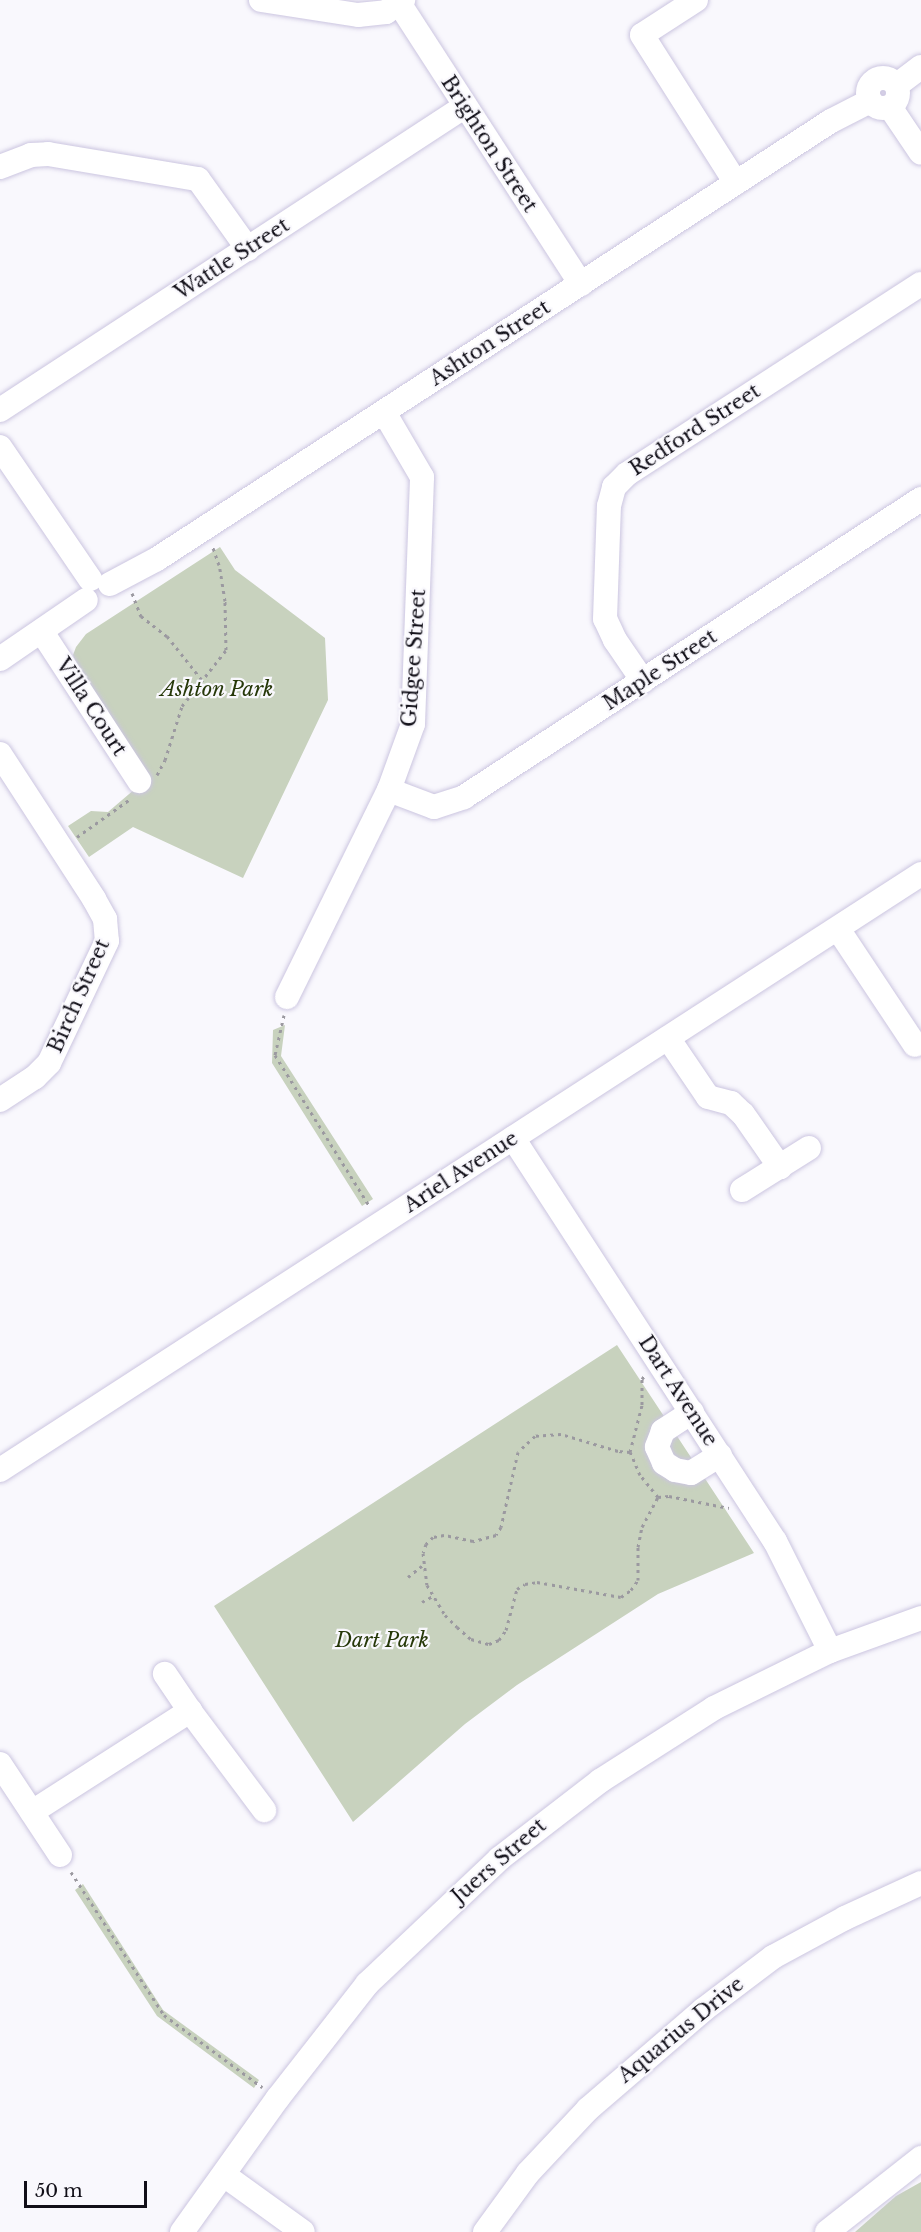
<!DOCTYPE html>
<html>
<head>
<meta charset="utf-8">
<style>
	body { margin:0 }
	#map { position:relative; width:921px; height:2232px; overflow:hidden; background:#f9f8fd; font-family:"Libre Baskerville",serif }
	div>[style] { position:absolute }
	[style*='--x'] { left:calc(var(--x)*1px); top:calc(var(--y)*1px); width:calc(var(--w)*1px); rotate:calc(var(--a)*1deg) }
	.green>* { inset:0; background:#c8d2be }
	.path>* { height:3px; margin-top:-1.5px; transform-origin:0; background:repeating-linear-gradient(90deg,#9b99a0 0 3px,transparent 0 7.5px) }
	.roads { filter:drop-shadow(0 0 2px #cbc5e0) drop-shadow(0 0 2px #cbc5e0) }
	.minor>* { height:24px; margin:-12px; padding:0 12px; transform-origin:12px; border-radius:12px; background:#fff }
	.minor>.ring { margin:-12px; padding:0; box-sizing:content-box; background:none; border:24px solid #fff; border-radius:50% }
	span { translate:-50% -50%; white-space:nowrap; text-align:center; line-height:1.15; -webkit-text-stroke:4.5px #f9f8fd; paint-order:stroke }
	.street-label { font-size:20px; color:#110f18 }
	.park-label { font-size:20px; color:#263809; font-style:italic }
	.scale { position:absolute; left:24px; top:2181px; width:123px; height:27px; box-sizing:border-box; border:3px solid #110f18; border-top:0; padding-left:8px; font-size:18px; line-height:21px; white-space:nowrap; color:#110f18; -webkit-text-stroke:4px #f9f8fd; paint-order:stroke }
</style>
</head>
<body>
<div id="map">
	<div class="green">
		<div style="clip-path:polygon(220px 547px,235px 570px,325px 638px,328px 700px,243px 878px,133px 827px,89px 857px,68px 826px,91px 811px,108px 812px,149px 777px,79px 670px,73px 655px,76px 647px,86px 634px)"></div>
		<div style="clip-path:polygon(285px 1025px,281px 1056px,373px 1199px,362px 1206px,272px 1063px,273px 1030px)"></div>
		<div style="clip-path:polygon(617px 1345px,754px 1553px,658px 1594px,517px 1685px,465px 1724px,353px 1822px,214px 1606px)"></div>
		<div style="clip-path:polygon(83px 1884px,163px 2010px,259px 2080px,254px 2088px,157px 2016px,75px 1890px)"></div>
		<div style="clip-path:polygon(921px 2182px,921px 2232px,855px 2232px,896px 2196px)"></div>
	</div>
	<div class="path">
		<div style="--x:132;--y:593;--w:25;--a:69"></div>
		<div style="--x:141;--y:616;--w:33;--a:38"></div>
		<div style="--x:167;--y:636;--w:56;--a:51.5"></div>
		<div style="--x:157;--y:775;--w:17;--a:-62"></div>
		<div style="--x:165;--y:760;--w:57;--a:-72.5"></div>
		<div style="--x:182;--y:706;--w:71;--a:-51.8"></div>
		<div style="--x:226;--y:650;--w:49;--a:-91.2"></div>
		<div style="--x:225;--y:601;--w:36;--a:-99"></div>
		<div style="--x:219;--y:565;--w:21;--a:-109"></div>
		<div style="--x:77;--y:837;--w:65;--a:-35.6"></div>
		<div style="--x:284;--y:1015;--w:41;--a:102.7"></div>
		<div style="--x:275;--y:1055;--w:179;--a:58"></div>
		<div style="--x:630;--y:1452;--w:49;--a:-75.7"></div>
		<div style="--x:642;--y:1405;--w:26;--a:-90"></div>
		<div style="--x:642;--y:1379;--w:5;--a:-53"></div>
		<div style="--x:658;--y:1497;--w:28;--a:-129"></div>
		<div style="--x:640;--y:1475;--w:25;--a:-113"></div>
		<div style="--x:630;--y:1452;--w:12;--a:-175"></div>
		<div style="--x:618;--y:1451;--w:59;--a:-163.4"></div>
		<div style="--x:561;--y:1434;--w:26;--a:176"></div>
		<div style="--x:535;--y:1436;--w:23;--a:137"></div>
		<div style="--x:518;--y:1452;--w:77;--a:102.8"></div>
		<div style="--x:501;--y:1527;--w:9;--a:122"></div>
		<div style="--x:496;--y:1535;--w:24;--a:165"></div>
		<div style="--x:473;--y:1541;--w:30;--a:-168"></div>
		<div style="--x:444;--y:1535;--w:11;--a:170"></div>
		<div style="--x:433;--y:1537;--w:10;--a:135"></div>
		<div style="--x:426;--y:1544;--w:9;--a:108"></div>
		<div style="--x:423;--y:1553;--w:32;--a:83"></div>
		<div style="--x:427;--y:1585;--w:35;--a:59"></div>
		<div style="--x:445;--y:1615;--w:17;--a:45"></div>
		<div style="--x:457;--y:1627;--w:18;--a:41"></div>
		<div style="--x:471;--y:1639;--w:19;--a:16"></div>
		<div style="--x:489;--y:1644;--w:11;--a:-22"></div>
		<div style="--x:499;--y:1640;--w:12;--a:-55"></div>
		<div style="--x:506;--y:1630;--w:42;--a:-75"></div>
		<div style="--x:517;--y:1589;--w:9;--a:-32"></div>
		<div style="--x:525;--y:1584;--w:12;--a:-9"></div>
		<div style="--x:537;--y:1582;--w:85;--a:10.1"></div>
		<div style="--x:621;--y:1597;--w:12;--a:-35"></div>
		<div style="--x:631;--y:1590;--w:12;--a:-55"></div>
		<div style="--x:638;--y:1580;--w:33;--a:-90"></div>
		<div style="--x:638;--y:1547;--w:20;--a:-79"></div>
		<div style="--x:642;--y:1527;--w:34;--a:-62"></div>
		<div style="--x:658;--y:1497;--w:11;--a:-5"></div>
		<div style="--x:669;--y:1496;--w:61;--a:11.3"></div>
		<div style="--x:408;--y:1577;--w:19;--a:-39"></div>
		<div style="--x:422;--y:1602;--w:13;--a:-29"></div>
		<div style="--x:71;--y:1872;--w:171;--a:57"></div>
		<div style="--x:164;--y:2015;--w:122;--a:36.3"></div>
	</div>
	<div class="roads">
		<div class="minor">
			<div style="--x:261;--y:0;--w:98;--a:8.8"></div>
			<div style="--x:358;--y:15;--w:28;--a:-6"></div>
			<div style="--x:386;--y:12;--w:21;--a:-35"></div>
			<div style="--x:696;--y:0;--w:64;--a:147.1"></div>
			<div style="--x:642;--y:35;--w:175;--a:57.6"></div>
			<div style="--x:399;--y:3;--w:335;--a:57.1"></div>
			<div class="ring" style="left:868px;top:78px;width:6px;height:6px"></div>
			<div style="--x:897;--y:85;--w:30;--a:-37"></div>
			<div style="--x:890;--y:107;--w:55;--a:56"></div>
			<div style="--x:0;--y:167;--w:33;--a:-21"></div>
			<div style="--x:31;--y:155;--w:17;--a:-3"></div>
			<div style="--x:48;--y:154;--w:152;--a:9.5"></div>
			<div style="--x:198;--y:179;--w:86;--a:54.5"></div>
			<div style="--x:0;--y:410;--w:554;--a:-33.15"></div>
			<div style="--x:0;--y:447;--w:160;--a:55.7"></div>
			<div style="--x:110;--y:584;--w:53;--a:-28"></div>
			<div style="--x:157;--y:559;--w:804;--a:-33.02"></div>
			<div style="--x:831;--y:121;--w:44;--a:-27.1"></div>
			<div style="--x:42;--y:632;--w:178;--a:56.9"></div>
			<div style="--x:0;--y:659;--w:104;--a:-34.5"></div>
			<div style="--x:643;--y:681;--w:50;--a:-124.3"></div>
			<div style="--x:615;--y:640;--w:23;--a:-115"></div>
			<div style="--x:605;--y:619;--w:113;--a:-88"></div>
			<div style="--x:609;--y:506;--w:20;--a:-75"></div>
			<div style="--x:614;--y:487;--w:18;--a:-45"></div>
			<div style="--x:627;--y:474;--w:350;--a:-32.9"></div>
			<div style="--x:0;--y:754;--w:173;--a:57"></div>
			<div style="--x:94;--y:899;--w:23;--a:61"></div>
			<div style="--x:105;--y:919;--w:22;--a:85"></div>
			<div style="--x:107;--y:941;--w:135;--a:115.4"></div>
			<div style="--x:49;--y:1063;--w:20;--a:135"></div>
			<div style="--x:35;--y:1077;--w:42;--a:146.7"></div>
			<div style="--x:389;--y:790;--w:48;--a:20.7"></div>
			<div style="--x:434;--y:807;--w:32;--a:-18"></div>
			<div style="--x:464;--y:797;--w:546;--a:-33.11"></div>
			<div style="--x:838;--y:929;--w:139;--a:56.4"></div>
			<div style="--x:287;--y:997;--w:231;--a:-63.8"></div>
			<div style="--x:389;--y:790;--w:70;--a:-70"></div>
			<div style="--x:413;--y:724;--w:247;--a:-87.9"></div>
			<div style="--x:422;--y:477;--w:75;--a:-120.3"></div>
			<div style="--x:668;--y:1038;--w:71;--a:55.9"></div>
			<div style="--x:708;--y:1097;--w:24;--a:15"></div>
			<div style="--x:731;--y:1103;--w:16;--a:43"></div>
			<div style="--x:743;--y:1114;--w:65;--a:55.1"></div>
			<div style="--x:513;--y:1138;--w:481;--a:57"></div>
			<div style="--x:775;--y:1541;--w:123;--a:63.4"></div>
			<div style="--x:742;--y:1190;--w:79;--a:-32.1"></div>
			<div style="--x:692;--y:1412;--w:35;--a:147"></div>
			<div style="--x:663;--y:1431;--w:17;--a:111"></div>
			<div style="--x:657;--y:1447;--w:17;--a:66"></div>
			<div style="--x:664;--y:1463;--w:13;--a:32"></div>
			<div style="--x:675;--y:1470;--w:16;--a:11"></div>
			<div style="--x:691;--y:1473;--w:34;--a:-32"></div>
			<div style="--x:0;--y:1470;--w:1097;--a:-32.91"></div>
			<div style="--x:190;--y:1711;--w:124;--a:53.2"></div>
			<div style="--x:0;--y:1764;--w:109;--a:56.6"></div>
			<div style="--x:32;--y:1812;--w:188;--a:-32.6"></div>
			<div style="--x:190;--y:1711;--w:45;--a:-124"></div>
			<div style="--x:224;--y:2175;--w:97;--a:35.8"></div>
			<div style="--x:182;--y:2232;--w:165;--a:-54.4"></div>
			<div style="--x:278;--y:2098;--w:145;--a:-52"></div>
			<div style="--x:367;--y:1984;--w:182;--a:-43.4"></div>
			<div style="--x:499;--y:1859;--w:128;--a:-37.7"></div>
			<div style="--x:600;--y:1781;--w:135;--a:-32.6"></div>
			<div style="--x:714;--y:1708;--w:129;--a:-26.2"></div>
			<div style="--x:830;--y:1651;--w:97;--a:-19.9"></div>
			<div style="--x:485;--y:2232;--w:73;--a:-53.9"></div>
			<div style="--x:528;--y:2173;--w:88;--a:-46.8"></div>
			<div style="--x:588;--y:2109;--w:152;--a:-40.7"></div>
			<div style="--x:703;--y:2010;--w:88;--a:-37.1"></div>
			<div style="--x:773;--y:1957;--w:82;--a:-28.4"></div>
			<div style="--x:845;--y:1918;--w:84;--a:-24.7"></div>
			<div style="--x:827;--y:2232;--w:120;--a:-38.2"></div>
		</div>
	</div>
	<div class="street-label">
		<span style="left:489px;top:144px;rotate:57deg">Brighton Street</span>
		<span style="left:232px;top:259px;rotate:-33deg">Wattle Street</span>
		<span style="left:490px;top:343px;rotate:-33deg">Ashton Street</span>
		<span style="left:695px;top:430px;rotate:-33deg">Redford Street</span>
		<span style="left:414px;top:658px;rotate:-86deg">Gidgee Street</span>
		<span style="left:660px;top:670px;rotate:-33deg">Maple Street</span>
		<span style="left:91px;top:707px;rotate:57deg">Villa Court</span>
		<span style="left:79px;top:996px;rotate:-66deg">Birch Street</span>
		<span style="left:461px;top:1172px;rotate:-33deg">Ariel Avenue</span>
		<span style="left:678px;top:1391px;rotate:57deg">Dart Avenue</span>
		<span style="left:499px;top:1861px;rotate:-41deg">Juers Street</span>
		<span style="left:681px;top:2030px;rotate:-39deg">Aquarius Drive</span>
	</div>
	<div class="park-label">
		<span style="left:217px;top:689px">Ashton Park</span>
		<span style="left:382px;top:1640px">Dart Park</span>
	</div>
	<div class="scale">50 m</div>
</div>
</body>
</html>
